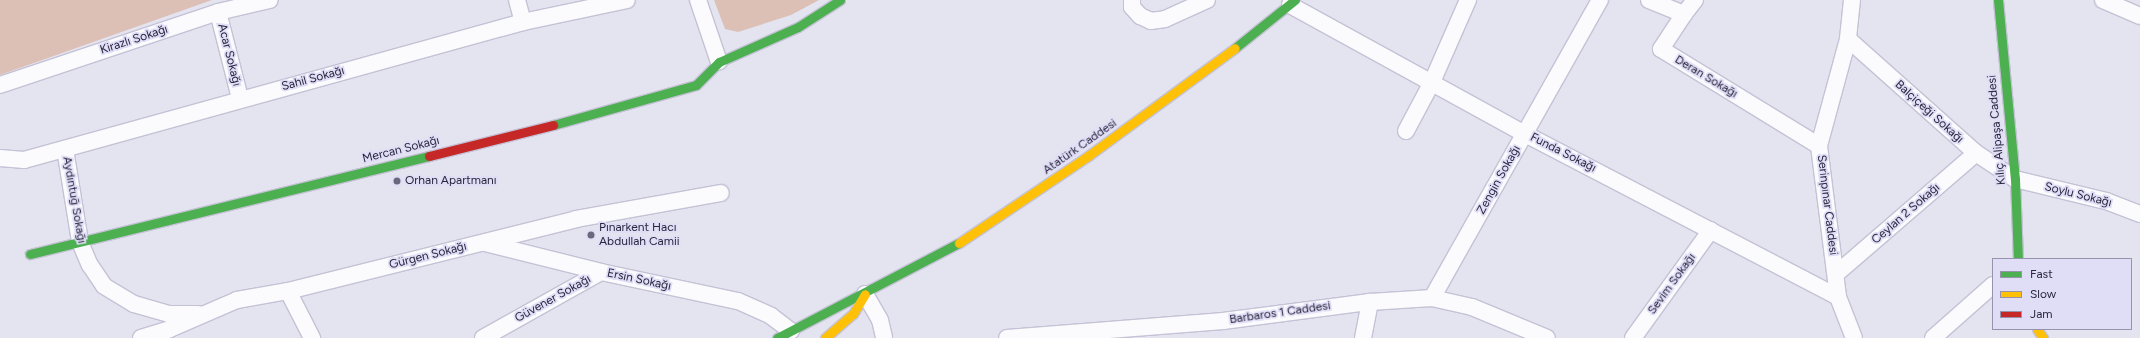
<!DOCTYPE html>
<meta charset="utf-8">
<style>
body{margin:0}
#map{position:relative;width:2140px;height:338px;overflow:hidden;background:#e4e3f0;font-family:Figtree,sans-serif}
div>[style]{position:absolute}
.green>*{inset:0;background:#dcc0b6}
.roads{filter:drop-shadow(1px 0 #c4c2d5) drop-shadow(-1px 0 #c4c2d5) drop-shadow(0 1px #c4c2d5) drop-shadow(0 -1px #c4c2d5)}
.street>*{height:16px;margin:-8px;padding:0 8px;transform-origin:8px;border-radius:8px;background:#fbfbfd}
.fast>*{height:9px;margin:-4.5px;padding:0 4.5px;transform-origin:4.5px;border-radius:4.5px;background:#4caf50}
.slow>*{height:9px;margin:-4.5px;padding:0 4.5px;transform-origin:4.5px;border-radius:4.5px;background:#ffc107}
.jam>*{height:9px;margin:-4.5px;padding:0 4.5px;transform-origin:4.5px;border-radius:4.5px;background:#c62828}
.dots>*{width:11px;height:11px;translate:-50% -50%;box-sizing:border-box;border:2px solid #e0ddf6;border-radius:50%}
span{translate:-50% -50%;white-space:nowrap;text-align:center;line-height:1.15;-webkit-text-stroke:3.5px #e0ddf6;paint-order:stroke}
.street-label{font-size:12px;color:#29253d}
.poi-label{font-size:12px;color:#29253d}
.left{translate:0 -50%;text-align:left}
.legend{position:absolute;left:1992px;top:258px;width:140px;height:72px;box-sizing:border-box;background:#e0ddf6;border:1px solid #9793ac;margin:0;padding:5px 7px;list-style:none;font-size:12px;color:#29253d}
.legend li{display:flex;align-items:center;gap:8px;height:20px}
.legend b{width:20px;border:1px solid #9793ac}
</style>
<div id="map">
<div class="green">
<div style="clip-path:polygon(0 0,212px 0,0 75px)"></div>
<div style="clip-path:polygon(714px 0,819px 0,791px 15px,738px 32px,725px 29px)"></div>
</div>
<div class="roads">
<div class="street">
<div style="left:517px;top:0;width:23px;rotate:75deg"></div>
<div style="left:698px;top:0;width:65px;rotate:71.3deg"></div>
<div style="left:1132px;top:0;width:7px;rotate:90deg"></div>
<div style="left:1132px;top:7px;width:12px;rotate:48deg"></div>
<div style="left:1140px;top:16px;width:12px;rotate:24deg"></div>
<div style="left:1151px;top:21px;width:14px;rotate:-8deg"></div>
<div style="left:1165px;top:19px;width:46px;rotate:-24.3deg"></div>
<div style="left:1292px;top:0;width:5px;rotate:112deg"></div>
<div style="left:1290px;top:5px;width:268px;rotate:28.8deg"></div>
<div style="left:1525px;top:134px;width:353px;rotate:27.5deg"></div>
<div style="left:1649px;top:0;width:38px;rotate:22deg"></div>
<div style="left:1684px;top:14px;width:42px;rotate:123.3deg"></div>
<div style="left:1661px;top:49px;width:185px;rotate:31.5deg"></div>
<div style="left:1852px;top:0;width:39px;rotate:96deg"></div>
<div style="left:1848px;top:39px;width:111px;rotate:105.2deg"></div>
<div style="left:1819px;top:146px;width:152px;rotate:82.8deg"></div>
<div style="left:1838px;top:297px;width:44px;rotate:68.7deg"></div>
<div style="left:2103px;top:0;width:40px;rotate:23.4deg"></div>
<div style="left:218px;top:12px;width:89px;rotate:75.7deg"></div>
<div style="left:1684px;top:14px;width:18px;rotate:-52deg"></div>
<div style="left:1848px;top:39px;width:171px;rotate:41.7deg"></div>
<div style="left:1976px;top:153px;width:47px;rotate:33.7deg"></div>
<div style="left:2015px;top:179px;width:94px;rotate:13.6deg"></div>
<div style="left:2106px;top:201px;width:36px;rotate:21deg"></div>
<div style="left:0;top:85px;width:230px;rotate:-18.5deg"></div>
<div style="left:218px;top:12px;width:53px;rotate:-13deg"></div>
<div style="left:1406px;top:131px;width:55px;rotate:-62deg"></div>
<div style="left:1432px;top:82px;width:90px;rotate:-66.3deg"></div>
<div style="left:65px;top:149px;width:94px;rotate:80.8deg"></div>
<div style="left:80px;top:242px;width:25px;rotate:67deg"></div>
<div style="left:90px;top:265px;width:25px;rotate:56deg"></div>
<div style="left:104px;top:286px;width:35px;rotate:31deg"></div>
<div style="left:134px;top:304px;width:36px;rotate:16deg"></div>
<div style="left:169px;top:314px;width:29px"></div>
<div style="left:0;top:158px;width:24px;rotate:5deg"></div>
<div style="left:24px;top:160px;width:518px;rotate:-15.46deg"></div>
<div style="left:523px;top:22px;width:106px;rotate:-11.9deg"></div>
<div style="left:485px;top:243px;width:120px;rotate:14deg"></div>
<div style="left:601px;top:272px;width:140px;rotate:12deg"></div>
<div style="left:738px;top:301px;width:36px;rotate:24deg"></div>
<div style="left:771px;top:316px;width:25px;rotate:37deg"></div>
<div style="left:1836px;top:274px;width:185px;rotate:-40.8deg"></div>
<div style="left:288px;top:291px;width:53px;rotate:62.9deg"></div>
<div style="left:865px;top:294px;width:30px;rotate:60deg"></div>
<div style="left:880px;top:320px;width:18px;rotate:77deg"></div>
<div style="left:1432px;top:298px;width:342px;rotate:-60.6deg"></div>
<div style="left:141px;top:338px;width:30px;rotate:-17deg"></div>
<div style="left:170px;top:329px;width:73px;rotate:-23.4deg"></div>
<div style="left:237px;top:300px;width:52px;rotate:-10deg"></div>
<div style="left:288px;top:291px;width:297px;rotate:-14deg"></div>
<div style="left:576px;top:219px;width:147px;rotate:-10.2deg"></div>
<div style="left:483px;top:338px;width:135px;rotate:-29.2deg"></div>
<div style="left:1007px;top:338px;width:217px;rotate:-4.5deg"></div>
<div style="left:1223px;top:321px;width:148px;rotate:-7.4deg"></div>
<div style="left:1370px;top:302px;width:62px;rotate:-3.7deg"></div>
<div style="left:1432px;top:298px;width:41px;rotate:12.7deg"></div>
<div style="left:1472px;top:307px;width:81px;rotate:22.5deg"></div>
<div style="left:1363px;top:338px;width:37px;rotate:-79deg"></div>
<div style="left:1633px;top:338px;width:133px;rotate:-54.2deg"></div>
<div style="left:1933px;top:338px;width:80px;rotate:-41.5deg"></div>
</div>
<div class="fast">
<div style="left:1998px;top:0;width:180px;rotate:84.6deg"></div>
<div style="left:2015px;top:179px;width:80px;rotate:87.9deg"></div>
<div style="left:1235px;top:48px;width:77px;rotate:-38.7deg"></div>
<div style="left:553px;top:125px;width:148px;rotate:-15.6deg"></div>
<div style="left:696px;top:85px;width:33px;rotate:-45deg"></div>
<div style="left:719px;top:62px;width:86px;rotate:-23.9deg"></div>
<div style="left:798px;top:27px;width:50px;rotate:-32.7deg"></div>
<div style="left:30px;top:254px;width:411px;rotate:-13.8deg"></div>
<div style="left:777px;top:338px;width:205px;rotate:-27.6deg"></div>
</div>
<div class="slow">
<div style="left:959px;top:243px;width:156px;rotate:-34deg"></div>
<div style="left:1088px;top:156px;width:182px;rotate:-36.3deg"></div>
<div style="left:2037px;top:329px;width:11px;rotate:56deg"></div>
<div style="left:825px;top:338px;width:37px;rotate:-41deg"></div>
<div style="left:853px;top:314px;width:23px;rotate:-59deg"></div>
</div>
<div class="jam">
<div style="left:429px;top:156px;width:128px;rotate:-14deg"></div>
</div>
</div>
<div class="dots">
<div style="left:397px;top:181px;background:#6a687c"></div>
<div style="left:591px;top:235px;background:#6a687c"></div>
</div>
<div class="street-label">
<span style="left:134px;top:40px;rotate:-18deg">Kirazlı Sokağı</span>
<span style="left:229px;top:55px;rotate:76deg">Acar Sokağı</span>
<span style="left:1706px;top:77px;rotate:31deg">Deran Sokağı</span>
<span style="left:313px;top:79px;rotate:-15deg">Sahil Sokağı</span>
<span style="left:1929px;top:112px;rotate:42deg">Balçiçeği Sokağı</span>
<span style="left:1997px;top:130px;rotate:-95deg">Kılıç Alipaşa Caddesi</span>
<span style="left:1080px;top:147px;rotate:-35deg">Atatürk Caddesi</span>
<span style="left:401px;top:150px;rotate:-14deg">Mercan Sokağı</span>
<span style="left:1563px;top:153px;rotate:27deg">Funda Sokağı</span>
<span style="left:1499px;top:180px;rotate:-61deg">Zengin Sokağı</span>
<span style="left:2078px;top:195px;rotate:14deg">Soylu Sokağı</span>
<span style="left:74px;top:200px;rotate:80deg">Aydıntuğ Sokağı</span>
<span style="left:1827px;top:205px;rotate:83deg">Serinpınar Caddesi</span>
<span style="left:1906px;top:214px;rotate:-41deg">Ceylan 2 Sokağı</span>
<span style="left:428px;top:256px;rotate:-14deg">Gürgen Sokağı</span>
<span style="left:639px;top:280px;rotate:12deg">Ersin Sokağı</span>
<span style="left:1672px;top:284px;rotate:-54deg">Sevim Sokağı</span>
<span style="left:553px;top:299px;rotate:-29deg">Güvener Sokağı</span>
<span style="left:1280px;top:313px;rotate:-8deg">Barbaros 1 Caddesi</span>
</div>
<div class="poi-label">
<span class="left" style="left:405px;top:181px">Orhan Apartmanı</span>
<span class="left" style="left:599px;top:235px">Pınarkent Hacı<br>Abdullah Camii</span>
</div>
<ul class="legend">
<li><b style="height:5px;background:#4caf50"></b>Fast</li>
<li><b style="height:5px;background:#ffc107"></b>Slow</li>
<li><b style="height:5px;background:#c62828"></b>Jam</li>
</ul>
</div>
